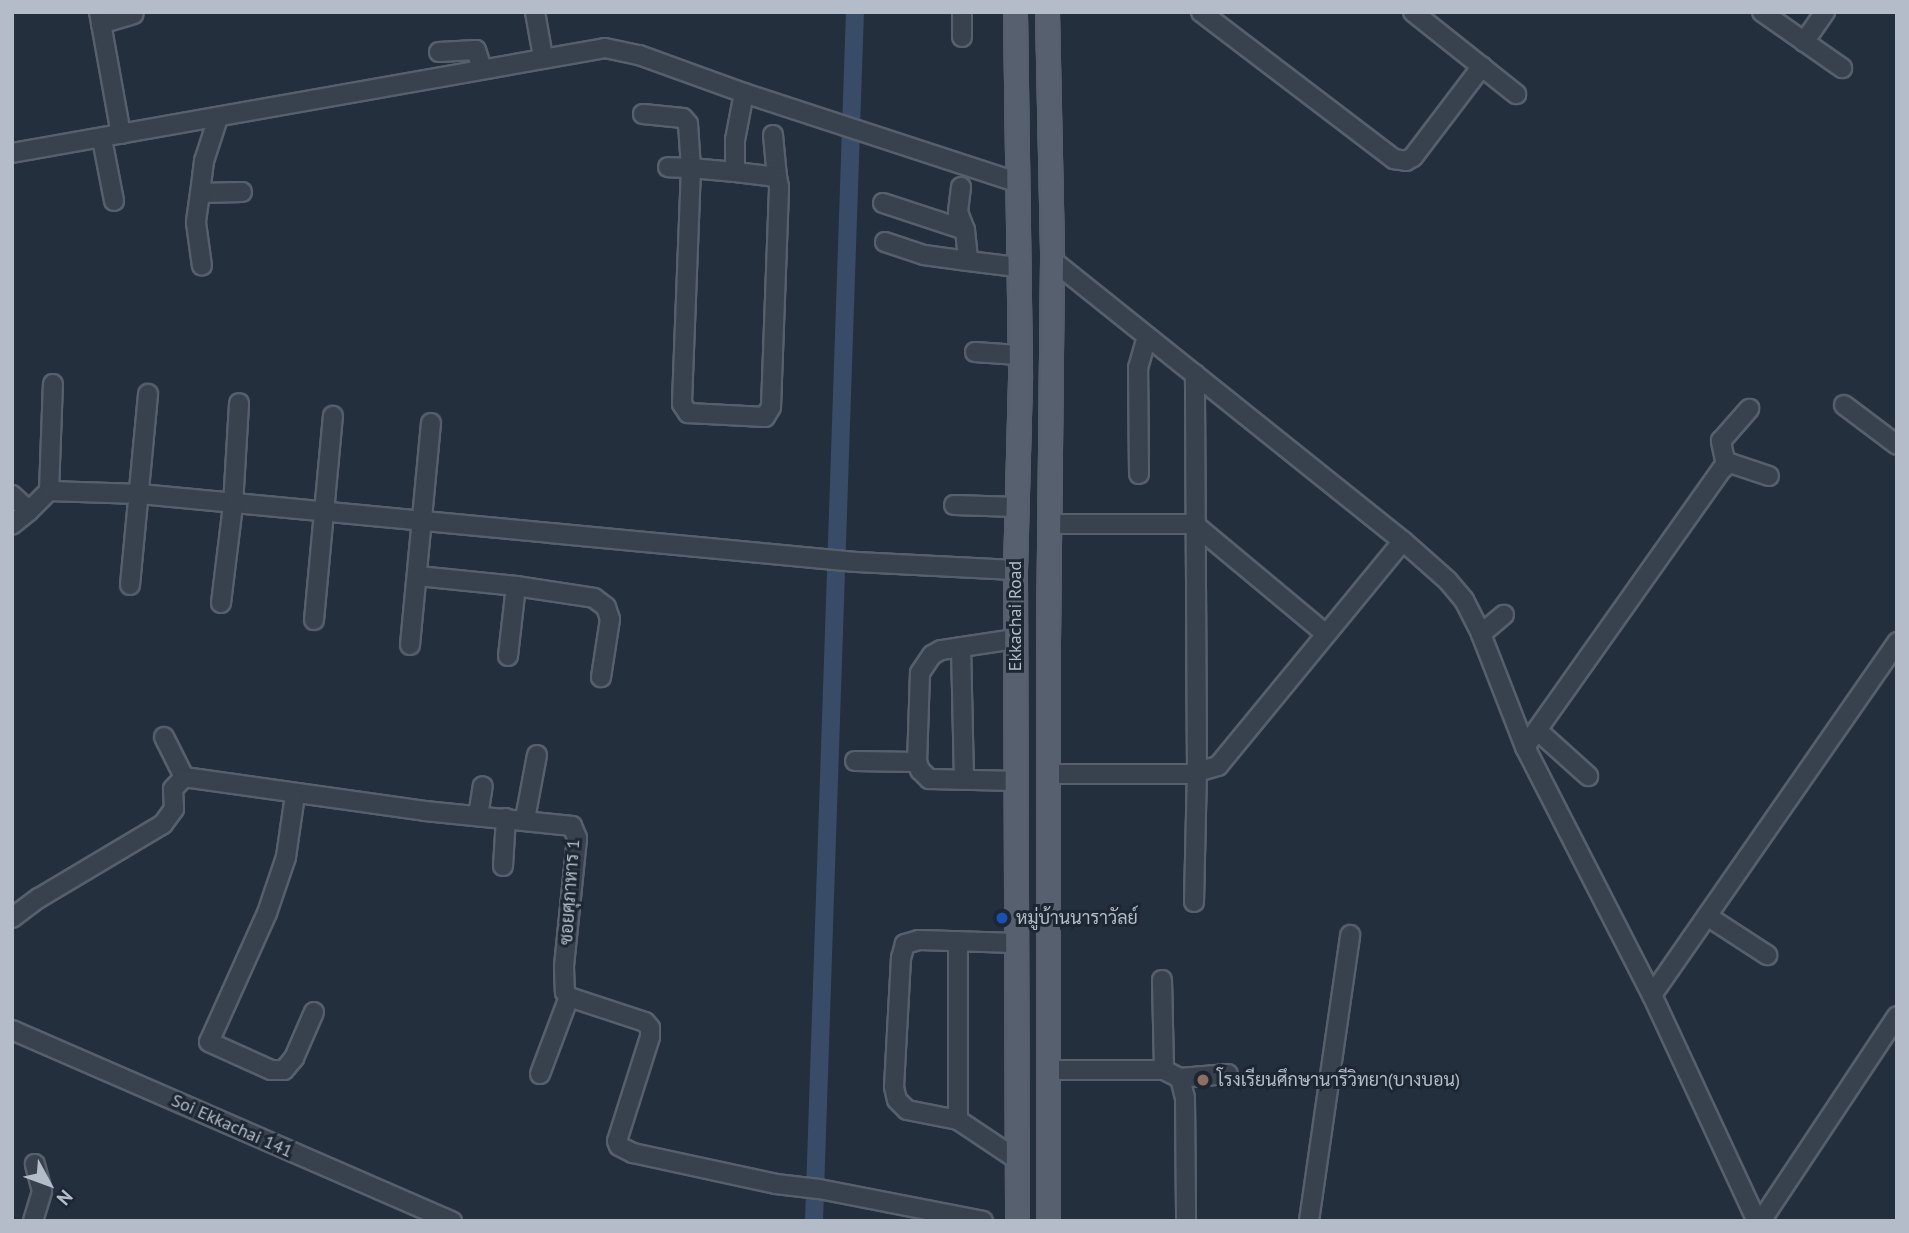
<!DOCTYPE html>
<meta charset="utf-8">
<style>
body{margin:0}
#map{position:relative;width:1909px;height:1233px;overflow:hidden;background:#242f3e;font-family:"PT Sans",Sarabun,sans-serif}
div>[style]{position:absolute}
.canal>*{height:18px;margin:-9px;padding:0 9px;transform-origin:9px;border-radius:9px;background:#394c67}
.roads{filter:drop-shadow(2px 0 #565f6c) drop-shadow(-2px 0 #565f6c) drop-shadow(0 2px #565f6c) drop-shadow(0 -2px #565f6c)}
.minor>*{height:18px;margin:-9px;padding:0 9px;transform-origin:9px;border-radius:9px;background:#38414e}
.major>*{height:21px;margin:-10.5px;padding:0 10.5px;transform-origin:10.5px;border-radius:10.5px;background:#56606e}
.dots>*{width:19px;height:19px;translate:-50% -50%;box-sizing:border-box;border:4px solid #1d2633;border-radius:50%}
span{translate:-50% -50%;white-space:nowrap;text-align:center;line-height:1.15;-webkit-text-stroke:6px #1d2633;paint-order:stroke}
.street-label{font-size:18px;color:#b4bcc9}
.poi-label{font-size:18px;color:#b4bcc9}
.left{translate:0 -50%;text-align:left}
.frame{position:absolute;inset:0;border:14px solid #b4bcc9;pointer-events:none}
.north{position:absolute;left:14px;top:1149px;width:70px;height:70px;-webkit-text-stroke:5px #1d2633;paint-order:stroke;rotate:131deg;font-size:19px;font-weight:700;line-height:28px;text-align:center;color:#b4bcc9}
.north::after{content:'';display:block;margin:auto;width:24px;height:32px;background:#b4bcc9;clip-path:polygon(50% 0,100% 100%,50% 72%,0 100%)}
</style>
<div id="map">
<div class="canal">
<div style="left:814px;top:1221px;width:1210px;rotate:-88.06deg"></div>
</div>
<div class="roads">
<div class="minor">
<div style="left:99px;top:12px;width:124px;rotate:79.8deg"></div>
<div style="left:535px;top:12px;width:46px;rotate:79.9deg"></div>
<div style="left:962px;top:12px;width:25px;rotate:90deg"></div>
<div style="left:1201px;top:12px;width:243px;rotate:37.3deg"></div>
<div style="left:1394px;top:159px;width:12px;rotate:9deg"></div>
<div style="left:1406px;top:161px;width:8px;rotate:-30deg"></div>
<div style="left:1413px;top:157px;width:114px;rotate:-52.8deg"></div>
<div style="left:1413px;top:12px;width:132px;rotate:38.5deg"></div>
<div style="left:1762px;top:12px;width:98px;rotate:35deg"></div>
<div style="left:101px;top:24px;width:34px;rotate:-17deg"></div>
<div style="left:1804px;top:42px;width:37px;rotate:-55deg"></div>
<div style="left:439px;top:52px;width:37px;rotate:-3deg"></div>
<div style="left:476px;top:50px;width:20px;rotate:72deg"></div>
<div style="left:643px;top:114px;width:40px;rotate:5.7deg"></div>
<div style="left:683px;top:118px;width:8px;rotate:50deg"></div>
<div style="left:688px;top:124px;width:44px;rotate:86.1deg"></div>
<div style="left:691px;top:168px;width:23px;rotate:-178deg"></div>
<div style="left:218px;top:118px;width:45px;rotate:108deg"></div>
<div style="left:204px;top:161px;width:32px;rotate:97deg"></div>
<div style="left:200px;top:193px;width:42px;rotate:-1.4deg"></div>
<div style="left:773px;top:135px;width:42px;rotate:84.6deg"></div>
<div style="left:102px;top:139px;width:63px;rotate:79deg"></div>
<div style="left:12px;top:153px;width:602px;rotate:-10.04deg"></div>
<div style="left:605px;top:48px;width:35px;rotate:12deg"></div>
<div style="left:639px;top:55px;width:112px;rotate:19.9deg"></div>
<div style="left:744px;top:93px;width:286px;rotate:18.1deg"></div>
<div style="left:735px;top:172px;width:44px;rotate:-174.8deg"></div>
<div style="left:691px;top:168px;width:236px;rotate:92.2deg"></div>
<div style="left:682px;top:404px;width:11px;rotate:56deg"></div>
<div style="left:688px;top:413px;width:77px;rotate:3deg"></div>
<div style="left:765px;top:417px;width:12px;rotate:-59deg"></div>
<div style="left:771px;top:407px;width:220px;rotate:-87.9deg"></div>
<div style="left:779px;top:187px;width:10px;rotate:-101deg"></div>
<div style="left:777px;top:177px;width:42px;rotate:-173.2deg"></div>
<div style="left:735px;top:172px;width:32px;rotate:-90deg"></div>
<div style="left:735px;top:140px;width:48px;rotate:-79.2deg"></div>
<div style="left:961px;top:187px;width:25px;rotate:97deg"></div>
<div style="left:958px;top:212px;width:19px;rotate:69deg"></div>
<div style="left:200px;top:193px;width:30px;rotate:98deg"></div>
<div style="left:196px;top:223px;width:43px;rotate:82.1deg"></div>
<div style="left:883px;top:203px;width:86px;rotate:18.2deg"></div>
<div style="left:965px;top:230px;width:31px;rotate:84deg"></div>
<div style="left:968px;top:261px;width:49px;rotate:7deg"></div>
<div style="left:885px;top:242px;width:41px;rotate:18.4deg"></div>
<div style="left:924px;top:255px;width:44px;rotate:7.8deg"></div>
<div style="left:1052px;top:260px;width:450px;rotate:38.7deg"></div>
<div style="left:1403px;top:541px;width:60px;rotate:41.6deg"></div>
<div style="left:1448px;top:581px;width:25px;rotate:50deg"></div>
<div style="left:1464px;top:600px;width:38px;rotate:63deg"></div>
<div style="left:1481px;top:634px;width:121px;rotate:68.7deg"></div>
<div style="left:1525px;top:747px;width:279px;rotate:62.9deg"></div>
<div style="left:1652px;top:995px;width:249px;rotate:65.1deg"></div>
<div style="left:975px;top:352px;width:43px;rotate:4deg"></div>
<div style="left:1844px;top:405px;width:66px;rotate:37deg"></div>
<div style="left:1726px;top:465px;width:25px;rotate:-102deg"></div>
<div style="left:1721px;top:441px;width:43px;rotate:-48.8deg"></div>
<div style="left:1139px;top:474px;width:106px;rotate:-90.5deg"></div>
<div style="left:1138px;top:368px;width:33px;rotate:-74deg"></div>
<div style="left:49px;top:491px;width:107px;rotate:-87.9deg"></div>
<div style="left:12px;top:495px;width:23px;rotate:43deg"></div>
<div style="left:29px;top:511px;width:22px;rotate:141deg"></div>
<div style="left:954px;top:505px;width:63px;rotate:1.8deg"></div>
<div style="left:29px;top:511px;width:28px;rotate:-45deg"></div>
<div style="left:49px;top:491px;width:91px;rotate:1.9deg"></div>
<div style="left:140px;top:494px;width:719px;rotate:5.43deg"></div>
<div style="left:856px;top:562px;width:159px;rotate:2.9deg"></div>
<div style="left:1050px;top:524px;width:144px"></div>
<div style="left:1194px;top:524px;width:170px;rotate:39.8deg"></div>
<div style="left:418px;top:576px;width:99px;rotate:5.8deg"></div>
<div style="left:516px;top:586px;width:79px;rotate:8.7deg"></div>
<div style="left:594px;top:598px;width:15px;rotate:37deg"></div>
<div style="left:606px;top:607px;width:13px;rotate:72deg"></div>
<div style="left:610px;top:619px;width:59px;rotate:98.8deg"></div>
<div style="left:130px;top:585px;width:192px;rotate:-84.6deg"></div>
<div style="left:221px;top:603px;width:99px;rotate:-83deg"></div>
<div style="left:233px;top:505px;width:102px;rotate:-86.6deg"></div>
<div style="left:314px;top:620px;width:205px;rotate:-84.7deg"></div>
<div style="left:1481px;top:634px;width:30px;rotate:-40deg"></div>
<div style="left:1015px;top:639px;width:75px;rotate:171.5deg"></div>
<div style="left:941px;top:650px;width:10px;rotate:151deg"></div>
<div style="left:932px;top:655px;width:22px;rotate:124deg"></div>
<div style="left:920px;top:673px;width:89px;rotate:91.9deg"></div>
<div style="left:917px;top:762px;width:9px;rotate:69deg"></div>
<div style="left:920px;top:770px;width:13px;rotate:45deg"></div>
<div style="left:929px;top:779px;width:88px;rotate:1.3deg"></div>
<div style="left:410px;top:645px;width:223px;rotate:-84.6deg"></div>
<div style="left:961px;top:647px;width:133px;rotate:88.7deg"></div>
<div style="left:508px;top:656px;width:70px;rotate:-83.5deg"></div>
<div style="left:1537px;top:730px;width:69px;rotate:42deg"></div>
<div style="left:164px;top:737px;width:45px;rotate:63.4deg"></div>
<div style="left:1525px;top:747px;width:341px;rotate:-54.7deg"></div>
<div style="left:1722px;top:469px;width:10px;rotate:-37deg"></div>
<div style="left:1730px;top:463px;width:41px;rotate:18.4deg"></div>
<div style="left:855px;top:761px;width:62px;rotate:0.9deg"></div>
<div style="left:1197px;top:772px;width:22px;rotate:-16deg"></div>
<div style="left:1218px;top:766px;width:291px;rotate:-50.6deg"></div>
<div style="left:1048px;top:774px;width:149px"></div>
<div style="left:184px;top:777px;width:243px;rotate:8deg"></div>
<div style="left:425px;top:811px;width:148px;rotate:5.8deg"></div>
<div style="left:572px;top:826px;width:13px;rotate:67deg"></div>
<div style="left:577px;top:838px;width:130px;rotate:95.8deg"></div>
<div style="left:564px;top:967px;width:25px;rotate:88deg"></div>
<div style="left:565px;top:992px;width:6px;rotate:51deg"></div>
<div style="left:569px;top:997px;width:80px;rotate:18.2deg"></div>
<div style="left:645px;top:1022px;width:8px;rotate:50deg"></div>
<div style="left:650px;top:1028px;width:9px;rotate:90deg"></div>
<div style="left:650px;top:1037px;width:109px;rotate:107.6deg"></div>
<div style="left:617px;top:1141px;width:5px;rotate:68deg"></div>
<div style="left:619px;top:1146px;width:16px;rotate:27deg"></div>
<div style="left:633px;top:1153px;width:146px;rotate:12.2deg"></div>
<div style="left:776px;top:1184px;width:43px;rotate:6.6deg"></div>
<div style="left:819px;top:1189px;width:167px;rotate:11deg"></div>
<div style="left:295px;top:795px;width:63px;rotate:98.3deg"></div>
<div style="left:286px;top:857px;width:59px;rotate:108.7deg"></div>
<div style="left:267px;top:913px;width:141px;rotate:114.2deg"></div>
<div style="left:209px;top:1042px;width:68px;rotate:24.3deg"></div>
<div style="left:271px;top:1070px;width:13px"></div>
<div style="left:284px;top:1070px;width:16px;rotate:-50deg"></div>
<div style="left:294px;top:1058px;width:50px;rotate:-66.5deg"></div>
<div style="left:478px;top:816px;width:30px;rotate:-81deg"></div>
<div style="left:525px;top:819px;width:65px;rotate:-79.4deg"></div>
<div style="left:503px;top:866px;width:48px;rotate:-86.4deg"></div>
<div style="left:1194px;top:902px;width:128px;rotate:-88.7deg"></div>
<div style="left:1197px;top:774px;width:400px;rotate:-90.3deg"></div>
<div style="left:1707px;top:916px;width:72px;rotate:33deg"></div>
<div style="left:12px;top:918px;width:34px;rotate:-37deg"></div>
<div style="left:39px;top:898px;width:144px;rotate:-30.8deg"></div>
<div style="left:163px;top:824px;width:19px;rotate:-54deg"></div>
<div style="left:174px;top:809px;width:20px;rotate:-93deg"></div>
<div style="left:173px;top:789px;width:16px;rotate:-47deg"></div>
<div style="left:958px;top:941px;width:179px;rotate:90deg"></div>
<div style="left:1016px;top:943px;width:97px;rotate:-178.2deg"></div>
<div style="left:919px;top:940px;width:15px;rotate:164deg"></div>
<div style="left:905px;top:944px;width:15px;rotate:106deg"></div>
<div style="left:901px;top:958px;width:129px;rotate:93.1deg"></div>
<div style="left:894px;top:1087px;width:13px;rotate:77deg"></div>
<div style="left:897px;top:1100px;width:14px;rotate:45deg"></div>
<div style="left:907px;top:1110px;width:52px;rotate:11.1deg"></div>
<div style="left:958px;top:1120px;width:72px;rotate:33.7deg"></div>
<div style="left:1162px;top:980px;width:90px;rotate:88.7deg"></div>
<div style="left:1652px;top:995px;width:430px;rotate:-55.2deg"></div>
<div style="left:12px;top:1030px;width:480px;rotate:23.5deg"></div>
<div style="left:1048px;top:1070px;width:116px"></div>
<div style="left:1164px;top:1070px;width:18px;rotate:27deg"></div>
<div style="left:1180px;top:1078px;width:21px;rotate:76deg"></div>
<div style="left:1185px;top:1098px;width:123px;rotate:89.5deg"></div>
<div style="left:540px;top:1074px;width:82px;rotate:-69.4deg"></div>
<div style="left:1180px;top:1078px;width:48px;rotate:-4.8deg"></div>
<div style="left:33px;top:1221px;width:31px;rotate:-73deg"></div>
<div style="left:42px;top:1191px;width:28px;rotate:-105deg"></div>
<div style="left:1309px;top:1221px;width:289px;rotate:-81.8deg"></div>
<div style="left:1761px;top:1221px;width:246px;rotate:-56.4deg"></div>
</div>
<div class="major">
<div style="left:1015px;top:12px;width:367px;rotate:89.2deg"></div>
<div style="left:1020px;top:379px;width:191px;rotate:91.5deg"></div>
<div style="left:1015px;top:570px;width:651px;rotate:89.82deg"></div>
<div style="left:1047px;top:12px;width:248px;rotate:88.8deg"></div>
<div style="left:1052px;top:260px;width:386px;rotate:90.6deg"></div>
<div style="left:1048px;top:646px;width:575px;rotate:90deg"></div>
</div>
</div>
<div class="dots">
<div style="left:1002px;top:918px;background:#1a4fb4"></div>
<div style="left:1203px;top:1080px;background:#8d6e63"></div>
</div>
<div class="street-label">
<span style="left:1015px;top:616px;rotate:-90deg">Ekkachai Road</span>
<span style="left:570px;top:892px;rotate:-86deg">ซอยศุภาหาร 1</span>
<span style="left:232px;top:1126px;rotate:24deg">Soi Ekkachai 141</span>
</div>
<div class="poi-label">
<span class="left" style="left:1016px;top:918px">หมู่บ้านนาราวัลย์</span>
<span class="left" style="left:1217px;top:1080px">โรงเรียนศึกษานารีวิทยา(บางบอน)</span>
</div>
<div class="frame"></div>
<div class="north">N</div>
</div>
